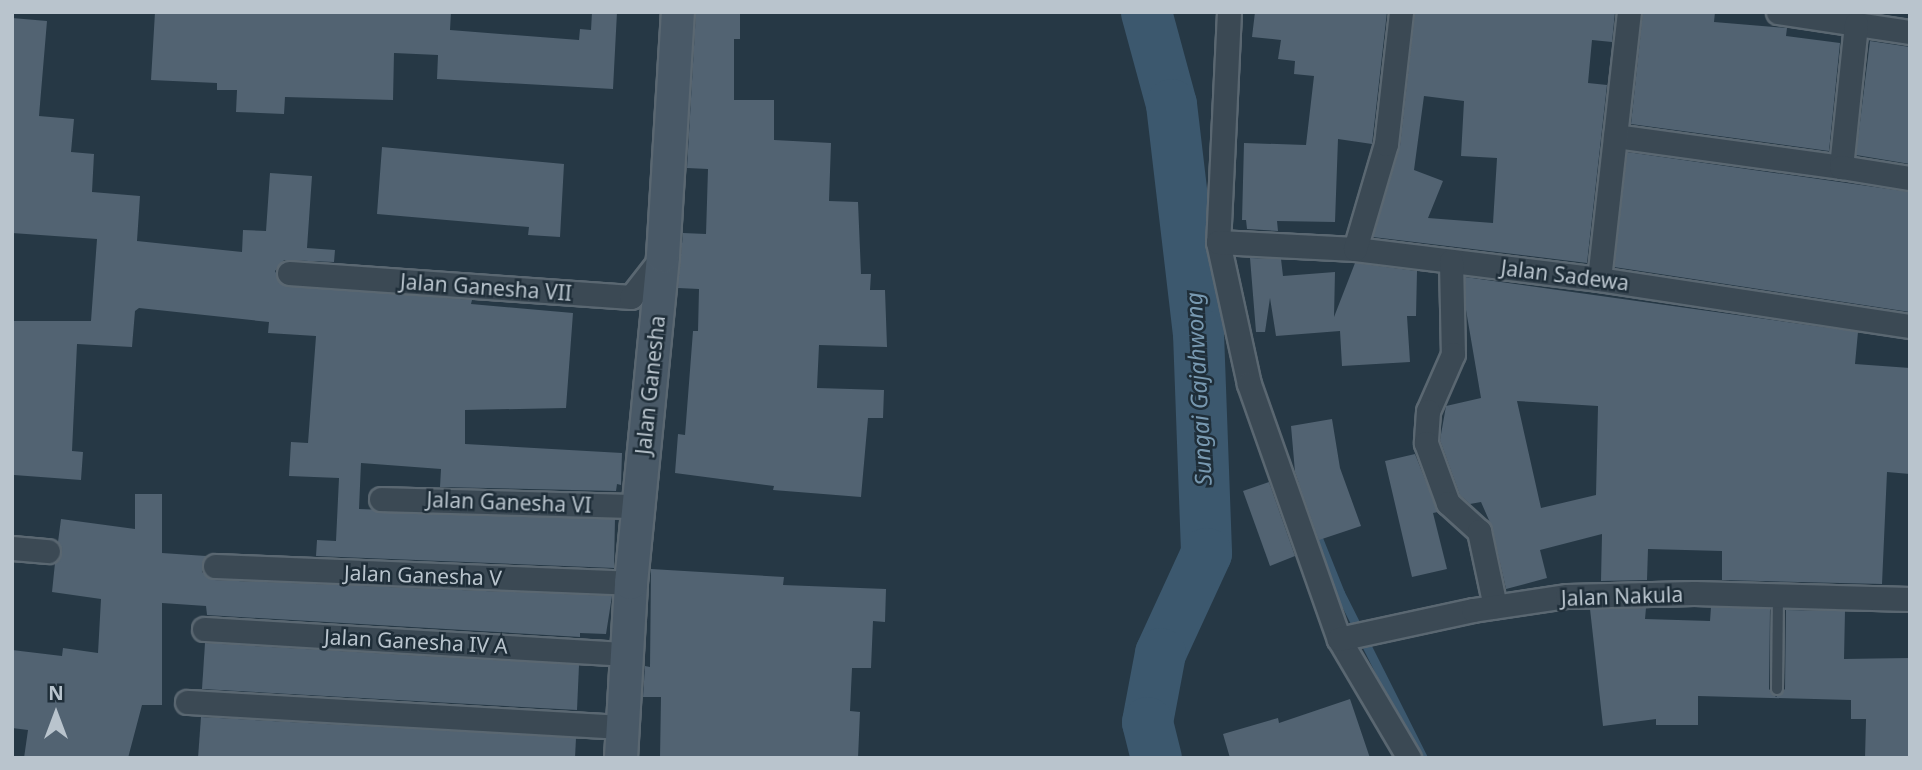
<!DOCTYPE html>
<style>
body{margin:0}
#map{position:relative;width:1922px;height:770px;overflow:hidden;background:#263845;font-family:"Noto Sans",sans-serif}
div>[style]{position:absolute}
.stream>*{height:9px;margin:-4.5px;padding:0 4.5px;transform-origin:4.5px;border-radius:4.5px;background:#3c586e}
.river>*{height:51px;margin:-25.5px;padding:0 25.5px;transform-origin:25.5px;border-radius:25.5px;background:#3c586e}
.building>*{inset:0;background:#526372}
.roads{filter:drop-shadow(2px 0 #5a6771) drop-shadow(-2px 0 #5a6771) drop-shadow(0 2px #5a6771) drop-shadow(0 -2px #5a6771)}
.lane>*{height:10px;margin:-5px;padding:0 5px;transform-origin:5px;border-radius:5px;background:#3b4954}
.street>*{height:23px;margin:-11.5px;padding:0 11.5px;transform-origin:11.5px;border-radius:11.5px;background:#3b4954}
.secondary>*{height:32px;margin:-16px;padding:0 16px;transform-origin:16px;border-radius:16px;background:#495967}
span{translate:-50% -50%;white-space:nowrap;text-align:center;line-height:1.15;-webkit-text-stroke:5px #1f2e39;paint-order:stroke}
.street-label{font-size:21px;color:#b9c4cd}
.water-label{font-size:23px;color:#7899b1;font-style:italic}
.frame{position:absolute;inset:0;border:14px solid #b9c4cd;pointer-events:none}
.north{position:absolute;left:21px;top:679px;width:70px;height:70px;-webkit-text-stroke:5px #1f2e39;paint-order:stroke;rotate:0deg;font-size:19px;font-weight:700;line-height:28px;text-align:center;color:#b9c4cd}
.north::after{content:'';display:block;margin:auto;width:24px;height:32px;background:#b9c4cd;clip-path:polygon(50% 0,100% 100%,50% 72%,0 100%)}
</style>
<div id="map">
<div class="stream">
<div style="left:1297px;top:486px;width:115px;rotate:68.1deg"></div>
<div style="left:1340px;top:593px;width:185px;rotate:63.3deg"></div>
</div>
<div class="river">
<div style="left:1146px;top:12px;width:95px;rotate:74.8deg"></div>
<div style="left:1171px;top:104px;width:231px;rotate:83.3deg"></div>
<div style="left:1198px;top:333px;width:220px;rotate:87.9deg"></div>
<div style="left:1206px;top:553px;width:110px;rotate:114.7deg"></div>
<div style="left:1160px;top:653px;width:70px;rotate:100.7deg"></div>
<div style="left:1147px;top:722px;width:37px;rotate:76deg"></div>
</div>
<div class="building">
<div style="clip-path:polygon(155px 12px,451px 12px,450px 30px,579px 40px,580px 29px,591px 30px,592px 12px,617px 12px,613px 89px,437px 79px,438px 55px,394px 53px,393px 100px,285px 97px,284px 114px,236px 112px,237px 90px,217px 90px,217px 83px,151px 80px)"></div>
<div style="clip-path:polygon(696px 12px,740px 12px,740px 39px,734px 39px,734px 100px,774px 100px,774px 140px,831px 143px,829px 201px,858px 202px,861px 274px,871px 274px,870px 290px,885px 290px,887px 347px,819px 345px,817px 388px,884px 390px,883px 418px,868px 418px,861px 497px,773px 490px,774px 486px,675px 473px,678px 434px,685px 435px,693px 331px,698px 331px,699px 289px,678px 288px,683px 233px,706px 234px,708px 169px,687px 168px)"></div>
<div style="clip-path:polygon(1255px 12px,1387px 12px,1372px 144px,1338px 139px,1335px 222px,1277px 221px,1278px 231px,1247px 229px,1246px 220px,1242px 220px,1244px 143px,1306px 145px,1314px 76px,1294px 74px,1295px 61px,1278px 59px,1281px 40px,1252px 37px)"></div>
<div style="clip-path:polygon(evenodd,1415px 12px,1615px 12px,1612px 42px,1592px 40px,1588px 83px,1607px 85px,1587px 263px,1373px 237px,1400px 146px,1415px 12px,1424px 96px,1464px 101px,1461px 156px,1497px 158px,1493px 223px,1428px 218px,1443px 181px,1414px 170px,1424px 96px)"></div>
<div style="clip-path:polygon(1643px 12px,1715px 12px,1714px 22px,1787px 28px,1786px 36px,1840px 43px,1829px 151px,1631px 124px)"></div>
<div style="clip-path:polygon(12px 18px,47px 21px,39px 116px,74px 119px,71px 152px,94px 154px,92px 192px,140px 196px,137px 241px,242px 252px,243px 230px,266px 231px,270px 173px,312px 176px,307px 248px,335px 250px,334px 262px,284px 260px,275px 271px,282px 285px,472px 300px,471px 304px,573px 313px,566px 408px,465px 410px,465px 444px,622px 453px,621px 485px,617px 484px,616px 491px,440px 487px,441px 469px,361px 463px,359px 509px,615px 519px,614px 568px,316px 556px,317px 540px,336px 541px,339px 478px,289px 476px,291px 442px,308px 443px,316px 336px,268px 333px,269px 322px,139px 308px,135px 311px,132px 347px,77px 344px,72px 451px,83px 452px,81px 480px,14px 475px,12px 321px,91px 321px,97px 239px,12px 233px)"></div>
<div style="clip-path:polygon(1870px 41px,1910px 47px,1910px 164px,1856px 155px)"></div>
<div style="clip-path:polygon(382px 147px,564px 164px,560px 237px,528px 235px,529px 227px,377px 214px)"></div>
<div style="clip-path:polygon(1627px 152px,1910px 192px,1910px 312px,1614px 267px)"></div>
<div style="clip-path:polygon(1250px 258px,1281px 259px,1283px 276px,1335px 272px,1334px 317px,1355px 263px,1417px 271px,1416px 316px,1407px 316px,1410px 362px,1342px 366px,1340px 331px,1276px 336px,1270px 298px,1265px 332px,1256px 332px)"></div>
<div style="clip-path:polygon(evenodd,1465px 277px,1858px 332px,1855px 364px,1910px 368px,1910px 474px,1887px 472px,1882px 584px,1722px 580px,1722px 551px,1648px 549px,1647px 580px,1601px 581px,1602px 534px,1540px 550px,1547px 578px,1506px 589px,1492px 527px,1481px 502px,1470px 504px,1460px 495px,1440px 440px,1446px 406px,1481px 398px,1466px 310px,1465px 277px,1517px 401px,1598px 406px,1596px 495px,1541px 508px,1517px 401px)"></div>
<div style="clip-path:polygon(1332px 419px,1340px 468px,1361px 526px,1319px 540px,1295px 472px,1291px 426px)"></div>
<div style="clip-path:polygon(1415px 454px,1438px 512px,1433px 513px,1447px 569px,1412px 577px,1385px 461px)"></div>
<div style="clip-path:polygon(1269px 482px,1295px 556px,1270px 566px,1243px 491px)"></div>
<div style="clip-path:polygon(135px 494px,162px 494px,162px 553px,206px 556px,202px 572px,214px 580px,612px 596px,606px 634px,580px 633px,580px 637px,207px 615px,206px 606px,162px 603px,162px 705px,142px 705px,128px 758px,24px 758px,28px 730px,12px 728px,12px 650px,62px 656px,63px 648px,98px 653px,101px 599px,52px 592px,55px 563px,62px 553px,58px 542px,61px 519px,135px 529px)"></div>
<div style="clip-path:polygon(651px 569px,784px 577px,783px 585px,886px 589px,885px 622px,873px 621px,871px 668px,852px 668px,850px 711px,860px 712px,858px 758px,660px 758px,661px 697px,643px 697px,645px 666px,650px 667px)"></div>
<div style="clip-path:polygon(1711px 607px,1770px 609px,1769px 689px,1776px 697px,1785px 689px,1786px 610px,1845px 611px,1844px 659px,1910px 658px,1910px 758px,1865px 758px,1866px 719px,1851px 719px,1851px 700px,1698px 696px,1698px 725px,1656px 725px,1656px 719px,1603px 726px,1590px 609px,1646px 608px,1645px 619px,1710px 621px)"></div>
<div style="clip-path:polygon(205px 643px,579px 665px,577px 710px,202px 689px)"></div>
<div style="clip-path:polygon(1350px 699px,1370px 758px,1230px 758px,1223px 734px,1278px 718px,1279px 723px)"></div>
<div style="clip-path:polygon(201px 717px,576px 738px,575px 758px,198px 758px)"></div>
</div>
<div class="roads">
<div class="lane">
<div style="left:1777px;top:689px;width:93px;rotate:-89.4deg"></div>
</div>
<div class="street">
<div style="left:1229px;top:12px;width:230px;rotate:92.7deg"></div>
<div style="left:1218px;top:242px;width:145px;rotate:77.7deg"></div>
<div style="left:1249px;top:384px;width:270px;rotate:70.6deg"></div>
<div style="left:1339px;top:639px;width:138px;rotate:59.5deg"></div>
<div style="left:1778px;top:12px;width:134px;rotate:8.6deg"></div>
<div style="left:1615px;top:136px;width:228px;rotate:7.8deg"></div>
<div style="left:1841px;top:167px;width:144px;rotate:-84deg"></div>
<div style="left:1841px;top:167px;width:70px;rotate:9.1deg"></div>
<div style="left:1218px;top:242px;width:137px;rotate:2.9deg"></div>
<div style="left:1355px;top:249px;width:246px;rotate:7deg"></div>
<div style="left:1599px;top:279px;width:315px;rotate:8.6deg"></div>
<div style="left:1355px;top:249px;width:109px;rotate:-73.6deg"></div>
<div style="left:1386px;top:144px;width:133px;rotate:-83.5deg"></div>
<div style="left:1451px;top:261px;width:93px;rotate:88.8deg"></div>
<div style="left:1453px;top:354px;width:62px;rotate:113.7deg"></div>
<div style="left:1428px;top:411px;width:32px;rotate:94deg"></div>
<div style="left:1426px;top:443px;width:64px;rotate:69.9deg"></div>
<div style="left:1448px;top:503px;width:42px;rotate:42.1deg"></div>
<div style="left:1479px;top:531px;width:77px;rotate:78deg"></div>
<div style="left:289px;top:273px;width:343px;rotate:4deg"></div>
<div style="left:631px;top:297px;width:52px;rotate:-52deg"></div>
<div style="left:1599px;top:279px;width:269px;rotate:-83.6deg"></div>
<div style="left:381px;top:499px;width:257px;rotate:1.6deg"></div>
<div style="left:12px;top:548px;width:36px;rotate:5deg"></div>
<div style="left:215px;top:566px;width:416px;rotate:2.3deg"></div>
<div style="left:204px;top:629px;width:425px;rotate:3.4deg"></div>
<div style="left:1339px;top:639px;width:137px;rotate:-12.2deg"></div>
<div style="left:1473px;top:610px;width:95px;rotate:-8.5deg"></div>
<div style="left:1567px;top:596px;width:127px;rotate:-1.4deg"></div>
<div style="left:1694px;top:593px;width:216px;rotate:1.6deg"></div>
<div style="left:187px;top:702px;width:437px;rotate:3.3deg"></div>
</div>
<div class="secondary">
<div style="left:621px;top:758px;width:175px;rotate:-86.7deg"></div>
<div style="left:631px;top:583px;width:329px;rotate:-84.4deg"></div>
<div style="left:663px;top:256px;width:244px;rotate:-86.5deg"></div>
</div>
</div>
<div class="street-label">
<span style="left:1565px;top:275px;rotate:7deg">Jalan Sadewa</span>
<span style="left:486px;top:287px;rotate:4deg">Jalan Ganesha VII</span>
<span style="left:650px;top:385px;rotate:-84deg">Jalan Ganesha</span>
<span style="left:509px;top:502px;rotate:2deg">Jalan Ganesha VI</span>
<span style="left:423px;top:575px;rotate:2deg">Jalan Ganesha V</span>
<span style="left:1622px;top:596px;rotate:-2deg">Jalan Nakula</span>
<span style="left:416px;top:641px;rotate:3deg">Jalan Ganesha IV A</span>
</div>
<div class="water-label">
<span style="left:1198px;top:389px;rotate:-93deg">Sungai Gajahwong</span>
</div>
<div class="frame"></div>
<div class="north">N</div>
</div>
